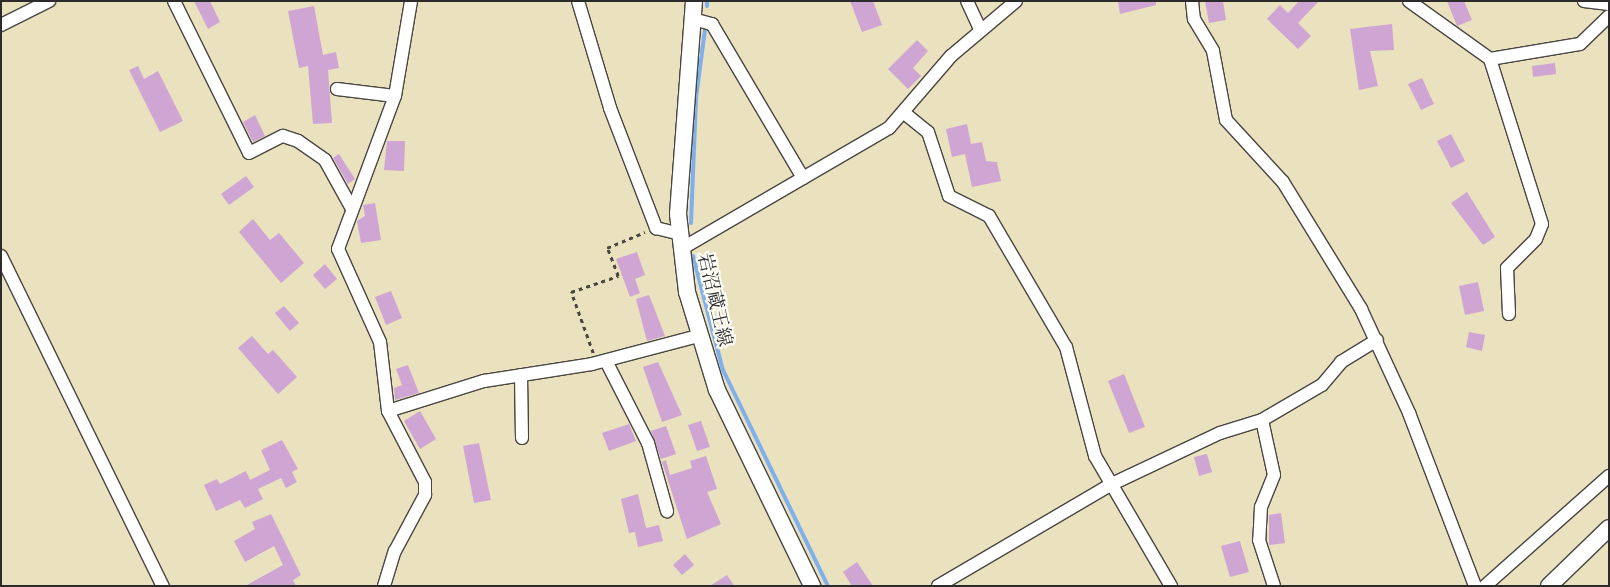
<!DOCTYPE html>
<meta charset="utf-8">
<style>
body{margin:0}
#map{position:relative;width:1610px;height:587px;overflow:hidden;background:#eae1bf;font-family:"Libre Bodoni","Noto Serif JP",serif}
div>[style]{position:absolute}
.stream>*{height:4px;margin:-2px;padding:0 2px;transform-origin:2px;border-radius:2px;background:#7fb0eb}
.building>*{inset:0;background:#cfa5d3}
.path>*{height:2.5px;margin-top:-1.25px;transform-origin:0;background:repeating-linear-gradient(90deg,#484641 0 4px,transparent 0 8px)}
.roads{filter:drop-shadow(1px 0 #484641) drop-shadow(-1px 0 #484641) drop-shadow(0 1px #484641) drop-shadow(0 -1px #484641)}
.minor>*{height:12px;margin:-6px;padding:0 6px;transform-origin:6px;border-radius:6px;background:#fff}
.major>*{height:16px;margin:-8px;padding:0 8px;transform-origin:8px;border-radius:8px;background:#fff}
span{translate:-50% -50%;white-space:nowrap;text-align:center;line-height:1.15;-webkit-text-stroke:4.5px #fdfcf7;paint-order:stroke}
.street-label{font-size:19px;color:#2b2b2b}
.frame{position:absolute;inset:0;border:2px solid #2b2b2b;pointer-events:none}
</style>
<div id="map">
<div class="stream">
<div style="left:707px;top:6px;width:5px;rotate:-90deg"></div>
<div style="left:691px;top:223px;width:125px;rotate:-87.7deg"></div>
<div style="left:696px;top:98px;width:69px;rotate:-82.5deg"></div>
<div style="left:693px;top:256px;width:118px;rotate:75.3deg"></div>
<div style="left:723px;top:370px;width:240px;rotate:64.1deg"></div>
</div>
<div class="building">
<div style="clip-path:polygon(194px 1px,210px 1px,220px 22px,208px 29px)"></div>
<div style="clip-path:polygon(850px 1px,873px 1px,882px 25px,862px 32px)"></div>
<div style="clip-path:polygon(1118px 1px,1156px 1px,1156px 5px,1120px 14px)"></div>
<div style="clip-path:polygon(1205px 1px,1223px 1px,1226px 20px,1209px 23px)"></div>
<div style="clip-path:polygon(1299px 1px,1319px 1px,1298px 23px,1311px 36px,1298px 49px,1267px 19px,1280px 5px,1288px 13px)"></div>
<div style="clip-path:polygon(1447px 1px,1464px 1px,1472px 20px,1457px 26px)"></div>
<div style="clip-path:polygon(314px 6px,323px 55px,336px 52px,339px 68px,328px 70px,332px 123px,313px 124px,308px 66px,299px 68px,288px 11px)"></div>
<div style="clip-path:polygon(1392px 24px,1394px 50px,1370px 51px,1378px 86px,1359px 90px,1350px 29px)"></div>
<div style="clip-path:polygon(917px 40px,928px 51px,913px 68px,921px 76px,908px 89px,888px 69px)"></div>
<div style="clip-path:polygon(1555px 63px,1556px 74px,1533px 77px,1532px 66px)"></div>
<div style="clip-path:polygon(138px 66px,144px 79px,158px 71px,183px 121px,160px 132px,129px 70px)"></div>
<div style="clip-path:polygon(1422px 78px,1434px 104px,1421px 110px,1408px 84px)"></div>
<div style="clip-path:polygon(255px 115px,265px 136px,253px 142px,243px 122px)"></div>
<div style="clip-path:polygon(967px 124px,971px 144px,982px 142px,986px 161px,997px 162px,1001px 181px,972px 187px,965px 154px,952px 157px,946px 129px)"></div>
<div style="clip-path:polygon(1451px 134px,1465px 161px,1451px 168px,1437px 141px)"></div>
<div style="clip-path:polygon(387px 141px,405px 141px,404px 171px,384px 170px)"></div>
<div style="clip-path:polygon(339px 154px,355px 179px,348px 184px,333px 158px)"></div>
<div style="clip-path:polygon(246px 176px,254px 187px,229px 205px,221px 194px)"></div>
<div style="clip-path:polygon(1467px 192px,1495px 237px,1483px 245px,1451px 203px)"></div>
<div style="clip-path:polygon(375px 203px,381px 240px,361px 243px,357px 221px,365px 216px,363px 205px)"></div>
<div style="clip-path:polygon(253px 219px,270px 240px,279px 233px,304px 263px,281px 283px,239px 232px)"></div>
<div style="clip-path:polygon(637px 252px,645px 275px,635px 279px,640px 293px,630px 297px,616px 259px)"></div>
<div style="clip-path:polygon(325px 264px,337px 279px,325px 289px,313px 275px)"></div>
<div style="clip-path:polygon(1478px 282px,1484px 311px,1465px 315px,1459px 286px)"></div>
<div style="clip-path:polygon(391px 291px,402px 318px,386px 325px,375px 297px)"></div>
<div style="clip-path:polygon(649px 295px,665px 336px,647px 341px,636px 299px)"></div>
<div style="clip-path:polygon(284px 306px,299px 323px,290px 331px,275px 313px)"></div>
<div style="clip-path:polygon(1469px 332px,1485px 335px,1482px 351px,1466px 347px)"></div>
<div style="clip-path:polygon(252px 336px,268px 354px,273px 350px,297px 377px,278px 394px,238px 348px)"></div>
<div style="clip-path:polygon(658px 362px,682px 415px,662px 422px,643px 367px)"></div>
<div style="clip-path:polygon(408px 365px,419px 393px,395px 400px,394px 388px,402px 385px,396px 369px)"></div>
<div style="clip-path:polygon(1124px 374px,1145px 427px,1129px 433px,1108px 381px)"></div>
<div style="clip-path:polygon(420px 411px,436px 439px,420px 449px,404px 421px)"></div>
<div style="clip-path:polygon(701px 421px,710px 447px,697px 451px,688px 425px)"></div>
<div style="clip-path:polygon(629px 424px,636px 441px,609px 451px,602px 433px)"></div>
<div style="clip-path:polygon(666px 426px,676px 454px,661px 459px,651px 431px)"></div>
<div style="clip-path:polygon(282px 440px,298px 469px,292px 472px,297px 482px,286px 488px,281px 478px,258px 489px,263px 499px,245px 508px,240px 500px,216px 511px,204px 485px,217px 479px,220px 484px,246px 471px,250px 480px,270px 470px,261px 450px)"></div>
<div style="clip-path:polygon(479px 443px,491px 500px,474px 503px,463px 446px)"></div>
<div style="clip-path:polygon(1207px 454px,1212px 472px,1199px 476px,1194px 457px)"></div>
<div style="clip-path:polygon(706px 456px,717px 489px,707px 492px,721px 524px,687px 539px,662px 462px,666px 460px,670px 475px,692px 468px,690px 461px)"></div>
<div style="clip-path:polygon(638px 494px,646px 528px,659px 525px,663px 541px,638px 547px,635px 532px,629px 533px,621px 499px)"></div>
<div style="clip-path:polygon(1281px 513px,1285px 543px,1269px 545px,1269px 515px)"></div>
<div style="clip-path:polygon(271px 514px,301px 575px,293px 580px,296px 586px,245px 586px,283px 565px,274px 546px,245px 562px,234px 541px,255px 529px,252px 522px)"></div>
<div style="clip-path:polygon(1240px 541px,1249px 572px,1230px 577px,1221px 546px)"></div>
<div style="clip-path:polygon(685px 554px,694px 565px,682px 575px,673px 565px)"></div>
<div style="clip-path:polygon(857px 562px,873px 586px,852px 586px,843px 572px)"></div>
<div style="clip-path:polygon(727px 575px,734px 586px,710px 586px)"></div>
</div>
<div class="path">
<div style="left:593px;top:353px;width:65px;rotate:-109.8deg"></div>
<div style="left:571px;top:292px;width:50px;rotate:-18.8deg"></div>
<div style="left:618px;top:276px;width:30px;rotate:-111deg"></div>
<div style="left:607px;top:248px;width:41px;rotate:-22.8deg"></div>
</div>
<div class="roads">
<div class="minor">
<div style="left:174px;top:1px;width:169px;rotate:63.7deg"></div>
<div style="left:249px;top:153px;width:38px;rotate:-27deg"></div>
<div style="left:283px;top:136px;width:16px;rotate:18deg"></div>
<div style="left:298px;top:141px;width:33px;rotate:35deg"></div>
<div style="left:325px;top:160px;width:54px;rotate:61deg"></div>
<div style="left:578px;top:1px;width:112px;rotate:73.3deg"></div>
<div style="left:610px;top:108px;width:129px;rotate:69deg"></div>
<div style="left:656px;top:228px;width:25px;rotate:14deg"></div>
<div style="left:967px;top:1px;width:31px;rotate:65deg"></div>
<div style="left:1192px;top:1px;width:18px;rotate:84deg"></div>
<div style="left:1194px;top:19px;width:37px;rotate:59deg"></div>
<div style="left:1213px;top:51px;width:70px;rotate:79.3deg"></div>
<div style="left:1226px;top:120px;width:84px;rotate:47.4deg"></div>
<div style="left:1283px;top:182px;width:149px;rotate:58.4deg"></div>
<div style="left:1361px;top:309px;width:115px;rotate:65.2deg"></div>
<div style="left:1409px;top:413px;width:185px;rotate:69.1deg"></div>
<div style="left:1409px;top:1px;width:100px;rotate:35.6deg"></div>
<div style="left:1490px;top:59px;width:91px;rotate:-9.5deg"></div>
<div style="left:1580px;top:44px;width:40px;rotate:-44deg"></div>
<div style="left:1584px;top:1px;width:25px;rotate:7deg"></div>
<div style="left:693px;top:19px;width:20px;rotate:15deg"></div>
<div style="left:712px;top:24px;width:179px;rotate:59.4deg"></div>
<div style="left:1px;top:25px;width:54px;rotate:-26.6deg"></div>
<div style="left:1490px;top:59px;width:173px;rotate:72.5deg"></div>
<div style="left:1542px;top:224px;width:16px;rotate:112deg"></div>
<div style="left:1536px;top:239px;width:41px;rotate:135deg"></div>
<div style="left:1507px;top:268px;width:46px;rotate:87.5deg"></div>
<div style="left:337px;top:89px;width:58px;rotate:6.9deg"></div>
<div style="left:903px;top:112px;width:32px;rotate:39deg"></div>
<div style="left:928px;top:132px;width:67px;rotate:71.8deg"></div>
<div style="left:949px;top:196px;width:45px;rotate:26.6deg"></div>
<div style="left:989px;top:216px;width:152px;rotate:59.6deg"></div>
<div style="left:1066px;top:347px;width:113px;rotate:75.1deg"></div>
<div style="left:1095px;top:456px;width:151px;rotate:59.7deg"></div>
<div style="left:681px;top:249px;width:241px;rotate:-30.2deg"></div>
<div style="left:889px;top:128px;width:95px;rotate:-49.3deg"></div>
<div style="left:951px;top:56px;width:85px;rotate:-40.2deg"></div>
<div style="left:1px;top:256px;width:368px;rotate:63.9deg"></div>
<div style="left:606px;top:361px;width:92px;rotate:62.9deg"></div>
<div style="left:648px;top:443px;width:71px;rotate:74.4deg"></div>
<div style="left:521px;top:375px;width:63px;rotate:89.1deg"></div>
<div style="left:388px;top:411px;width:101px;rotate:-17.4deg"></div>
<div style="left:484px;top:381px;width:109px;rotate:-8.9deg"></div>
<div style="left:592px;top:364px;width:110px;rotate:-14.8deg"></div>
<div style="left:1262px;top:420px;width:56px;rotate:77.7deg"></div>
<div style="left:1274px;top:475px;width:35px;rotate:112deg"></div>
<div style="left:1261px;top:507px;width:33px;rotate:93deg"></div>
<div style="left:1259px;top:540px;width:48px;rotate:71.9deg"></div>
<div style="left:384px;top:586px;width:37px;rotate:-73deg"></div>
<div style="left:395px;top:551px;width:64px;rotate:-61.8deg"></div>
<div style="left:425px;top:495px;width:13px;rotate:-90deg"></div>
<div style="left:425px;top:482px;width:80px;rotate:-117.5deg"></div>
<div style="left:388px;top:411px;width:69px;rotate:-96.6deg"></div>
<div style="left:380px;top:342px;width:102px;rotate:-114.3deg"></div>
<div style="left:338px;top:249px;width:163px;rotate:-69.6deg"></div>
<div style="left:395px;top:96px;width:96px;rotate:-80.4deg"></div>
<div style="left:938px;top:586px;width:202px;rotate:-30.4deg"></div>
<div style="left:1112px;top:484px;width:119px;rotate:-25.3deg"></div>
<div style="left:1220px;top:433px;width:44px;rotate:-17.2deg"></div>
<div style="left:1262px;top:420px;width:69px;rotate:-30.3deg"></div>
<div style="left:1322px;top:385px;width:30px;rotate:-50deg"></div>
<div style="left:1341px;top:362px;width:42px;rotate:-31.4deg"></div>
<div style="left:1485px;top:586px;width:166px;rotate:-41.6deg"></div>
</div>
<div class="major">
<div style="left:694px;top:1px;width:214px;rotate:94.3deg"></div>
<div style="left:678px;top:214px;width:79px;rotate:83.4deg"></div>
<div style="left:687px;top:292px;width:102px;rotate:73deg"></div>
<div style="left:717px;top:390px;width:218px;rotate:64.1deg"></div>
<div style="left:1549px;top:586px;width:83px;rotate:-44deg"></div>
</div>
</div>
<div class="street-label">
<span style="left:714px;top:300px;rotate:77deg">岩沼蔵王線</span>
</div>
<div class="frame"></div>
</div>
